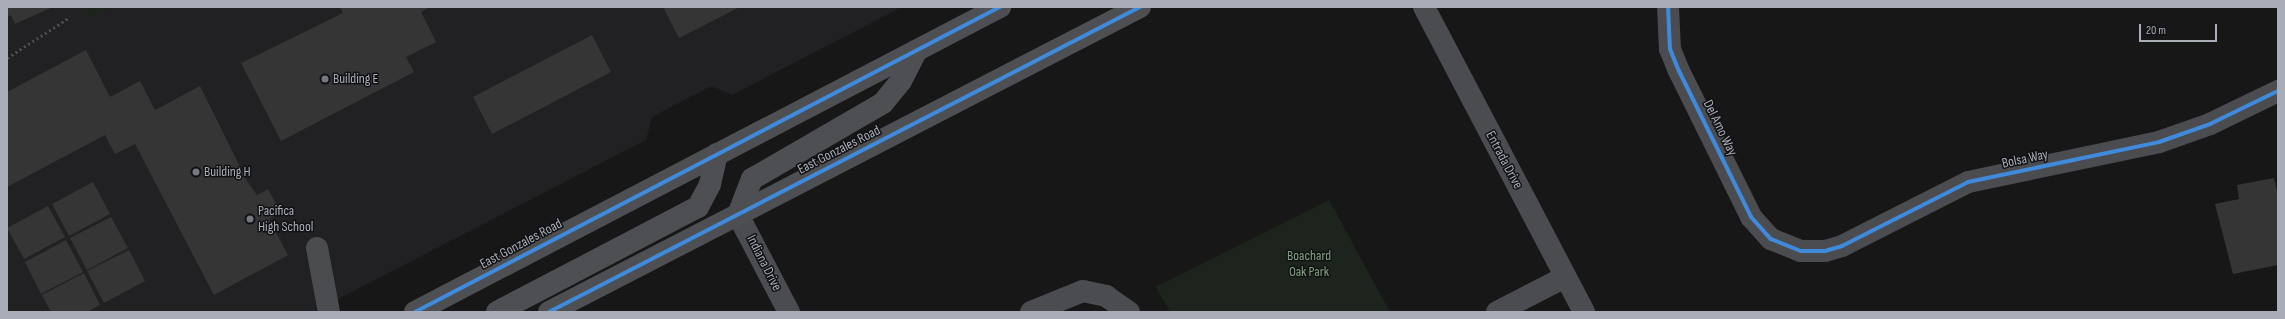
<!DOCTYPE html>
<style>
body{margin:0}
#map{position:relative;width:2285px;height:319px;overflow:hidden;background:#171717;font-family:"Sofia Sans Condensed",sans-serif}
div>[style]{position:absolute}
.built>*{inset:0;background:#212123}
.green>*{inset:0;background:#1d241e}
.building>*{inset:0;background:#353536}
.path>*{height:2.5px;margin-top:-1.25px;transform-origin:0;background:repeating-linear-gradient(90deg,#4d4e52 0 2px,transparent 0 5px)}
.minor>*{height:22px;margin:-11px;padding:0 11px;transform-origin:11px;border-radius:11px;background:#4b4c50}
.major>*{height:22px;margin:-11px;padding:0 11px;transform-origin:11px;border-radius:11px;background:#4d4f52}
.cycleway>*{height:4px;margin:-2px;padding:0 2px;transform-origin:2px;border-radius:2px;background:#408adc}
.dots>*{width:11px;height:11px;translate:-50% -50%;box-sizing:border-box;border:2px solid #111113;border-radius:50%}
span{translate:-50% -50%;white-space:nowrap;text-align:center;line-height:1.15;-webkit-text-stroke:3px #111113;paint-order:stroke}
.poi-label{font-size:14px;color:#a8adb8}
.left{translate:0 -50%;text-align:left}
.street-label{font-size:14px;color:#a8adb8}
.park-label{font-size:14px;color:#7fa381}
.frame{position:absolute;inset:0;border:8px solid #a8adb8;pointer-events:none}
.scale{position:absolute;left:2139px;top:24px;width:78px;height:18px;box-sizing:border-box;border:2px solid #a8adb8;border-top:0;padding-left:5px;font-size:12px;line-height:14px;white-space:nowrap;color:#a8adb8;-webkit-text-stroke:3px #111113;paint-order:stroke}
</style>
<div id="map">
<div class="built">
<div style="clip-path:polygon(7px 7px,902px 7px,732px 95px,711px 86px,652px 117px,646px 140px,313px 312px,7px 312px)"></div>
</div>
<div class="green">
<div style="clip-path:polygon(85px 7px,111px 7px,90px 18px)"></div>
<div style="clip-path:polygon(1329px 200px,1390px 312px,1170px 312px,1156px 287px)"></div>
</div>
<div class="building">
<div style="clip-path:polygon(7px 7px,53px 7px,15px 24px,11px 15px,7px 17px)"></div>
<div style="clip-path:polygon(340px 7px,430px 7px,421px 12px,436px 42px,406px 57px,414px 72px,281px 141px,241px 63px,343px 13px)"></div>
<div style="clip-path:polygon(663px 7px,740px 7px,679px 38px)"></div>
<div style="clip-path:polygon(592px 35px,611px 72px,492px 134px,473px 97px)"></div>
<div style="clip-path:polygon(86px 50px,110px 97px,140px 81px,155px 110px,200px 86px,247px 181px,257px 195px,268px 189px,281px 213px,269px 219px,288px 255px,214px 295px,135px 144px,115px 154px,105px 135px,7px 187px,7px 92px)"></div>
<div style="clip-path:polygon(2274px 178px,2278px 196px,2278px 265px,2233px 274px,2215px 204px,2239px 199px,2237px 185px)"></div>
<div style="clip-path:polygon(93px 182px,110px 214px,69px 236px,52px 204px)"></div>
<div style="clip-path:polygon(48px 206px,65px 237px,24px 259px,7px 228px)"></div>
<div style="clip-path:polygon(111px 217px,128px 248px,87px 270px,70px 238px)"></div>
<div style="clip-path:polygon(66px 240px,83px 272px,41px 294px,25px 262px)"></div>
<div style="clip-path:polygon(129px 250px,145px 281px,104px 303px,87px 271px)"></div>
<div style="clip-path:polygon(84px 273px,100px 305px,87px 312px,51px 312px,42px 295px)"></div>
</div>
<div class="path">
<div style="left:7px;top:58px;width:75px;rotate:-33.1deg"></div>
</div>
<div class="minor">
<div style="left:1424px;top:7px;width:344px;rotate:62.3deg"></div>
<div style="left:1668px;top:7px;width:42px;rotate:87.3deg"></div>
<div style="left:1670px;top:49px;width:24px;rotate:68deg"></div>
<div style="left:1679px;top:71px;width:163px;rotate:63.7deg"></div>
<div style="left:1751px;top:217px;width:30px;rotate:48deg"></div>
<div style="left:1771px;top:239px;width:32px;rotate:22deg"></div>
<div style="left:1801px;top:251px;width:24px"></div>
<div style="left:1825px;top:251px;width:18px;rotate:-16deg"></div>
<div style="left:1842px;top:246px;width:141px;rotate:-26.9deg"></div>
<div style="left:1968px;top:182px;width:195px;rotate:-11.8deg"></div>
<div style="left:2159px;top:142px;width:54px;rotate:-19.4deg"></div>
<div style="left:2210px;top:124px;width:76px;rotate:-25.9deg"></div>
<div style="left:738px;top:215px;width:110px;rotate:62.3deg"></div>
<div style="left:317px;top:248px;width:65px;rotate:79.4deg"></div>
<div style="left:1031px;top:312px;width:56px;rotate:-22deg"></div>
<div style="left:1083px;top:291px;width:24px;rotate:12deg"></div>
<div style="left:1106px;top:296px;width:28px;rotate:35deg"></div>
<div style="left:1497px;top:312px;width:76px;rotate:-27.2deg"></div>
</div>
<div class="major">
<div style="left:738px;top:215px;width:39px;rotate:-69deg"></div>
<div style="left:752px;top:179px;width:151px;rotate:-30.1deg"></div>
<div style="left:883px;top:103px;width:28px;rotate:-51deg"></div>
<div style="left:901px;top:81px;width:34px;rotate:-63deg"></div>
<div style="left:415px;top:312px;width:660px;rotate:-27.54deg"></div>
<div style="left:497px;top:312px;width:227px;rotate:-27.6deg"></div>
<div style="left:698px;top:207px;width:26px;rotate:-62deg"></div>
<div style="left:710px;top:184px;width:31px;rotate:-77deg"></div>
<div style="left:549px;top:312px;width:665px;rotate:-27.3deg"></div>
</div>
<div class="cycleway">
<div style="left:1668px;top:7px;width:42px;rotate:87.3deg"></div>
<div style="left:1670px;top:49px;width:24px;rotate:68deg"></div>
<div style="left:1679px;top:71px;width:163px;rotate:63.7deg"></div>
<div style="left:1751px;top:217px;width:30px;rotate:48deg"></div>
<div style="left:1771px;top:239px;width:32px;rotate:22deg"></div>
<div style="left:1801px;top:251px;width:24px"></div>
<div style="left:1825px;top:251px;width:18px;rotate:-16deg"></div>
<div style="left:1842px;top:246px;width:141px;rotate:-26.9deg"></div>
<div style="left:1968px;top:182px;width:195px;rotate:-11.8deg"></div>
<div style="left:2159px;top:142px;width:54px;rotate:-19.4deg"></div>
<div style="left:2210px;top:124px;width:76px;rotate:-25.9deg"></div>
<div style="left:415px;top:312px;width:660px;rotate:-27.54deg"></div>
<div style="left:549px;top:312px;width:665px;rotate:-27.3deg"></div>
</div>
<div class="dots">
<div style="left:325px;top:79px;background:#757880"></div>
<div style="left:196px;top:172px;background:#757880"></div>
<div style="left:250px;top:219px;background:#757880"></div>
</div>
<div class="poi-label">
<span class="left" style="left:333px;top:79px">Building E</span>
<span class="left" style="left:204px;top:172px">Building H</span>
<span class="left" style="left:258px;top:219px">Pacifica<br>High School</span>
</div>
<div class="street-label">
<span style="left:1720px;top:128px;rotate:64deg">Del Amo Way</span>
<span style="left:839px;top:150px;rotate:-27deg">East Gonzales Road</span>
<span style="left:2025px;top:159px;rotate:-12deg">Bolsa Way</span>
<span style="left:1504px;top:160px;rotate:62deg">Entrada Drive</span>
<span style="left:521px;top:244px;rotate:-28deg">East Gonzales Road</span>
<span style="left:764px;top:263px;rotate:63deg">Indiana Drive</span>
</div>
<div class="park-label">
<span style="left:1309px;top:264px">Boachard<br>Oak Park</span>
</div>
<div class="frame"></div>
<div class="scale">20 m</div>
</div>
